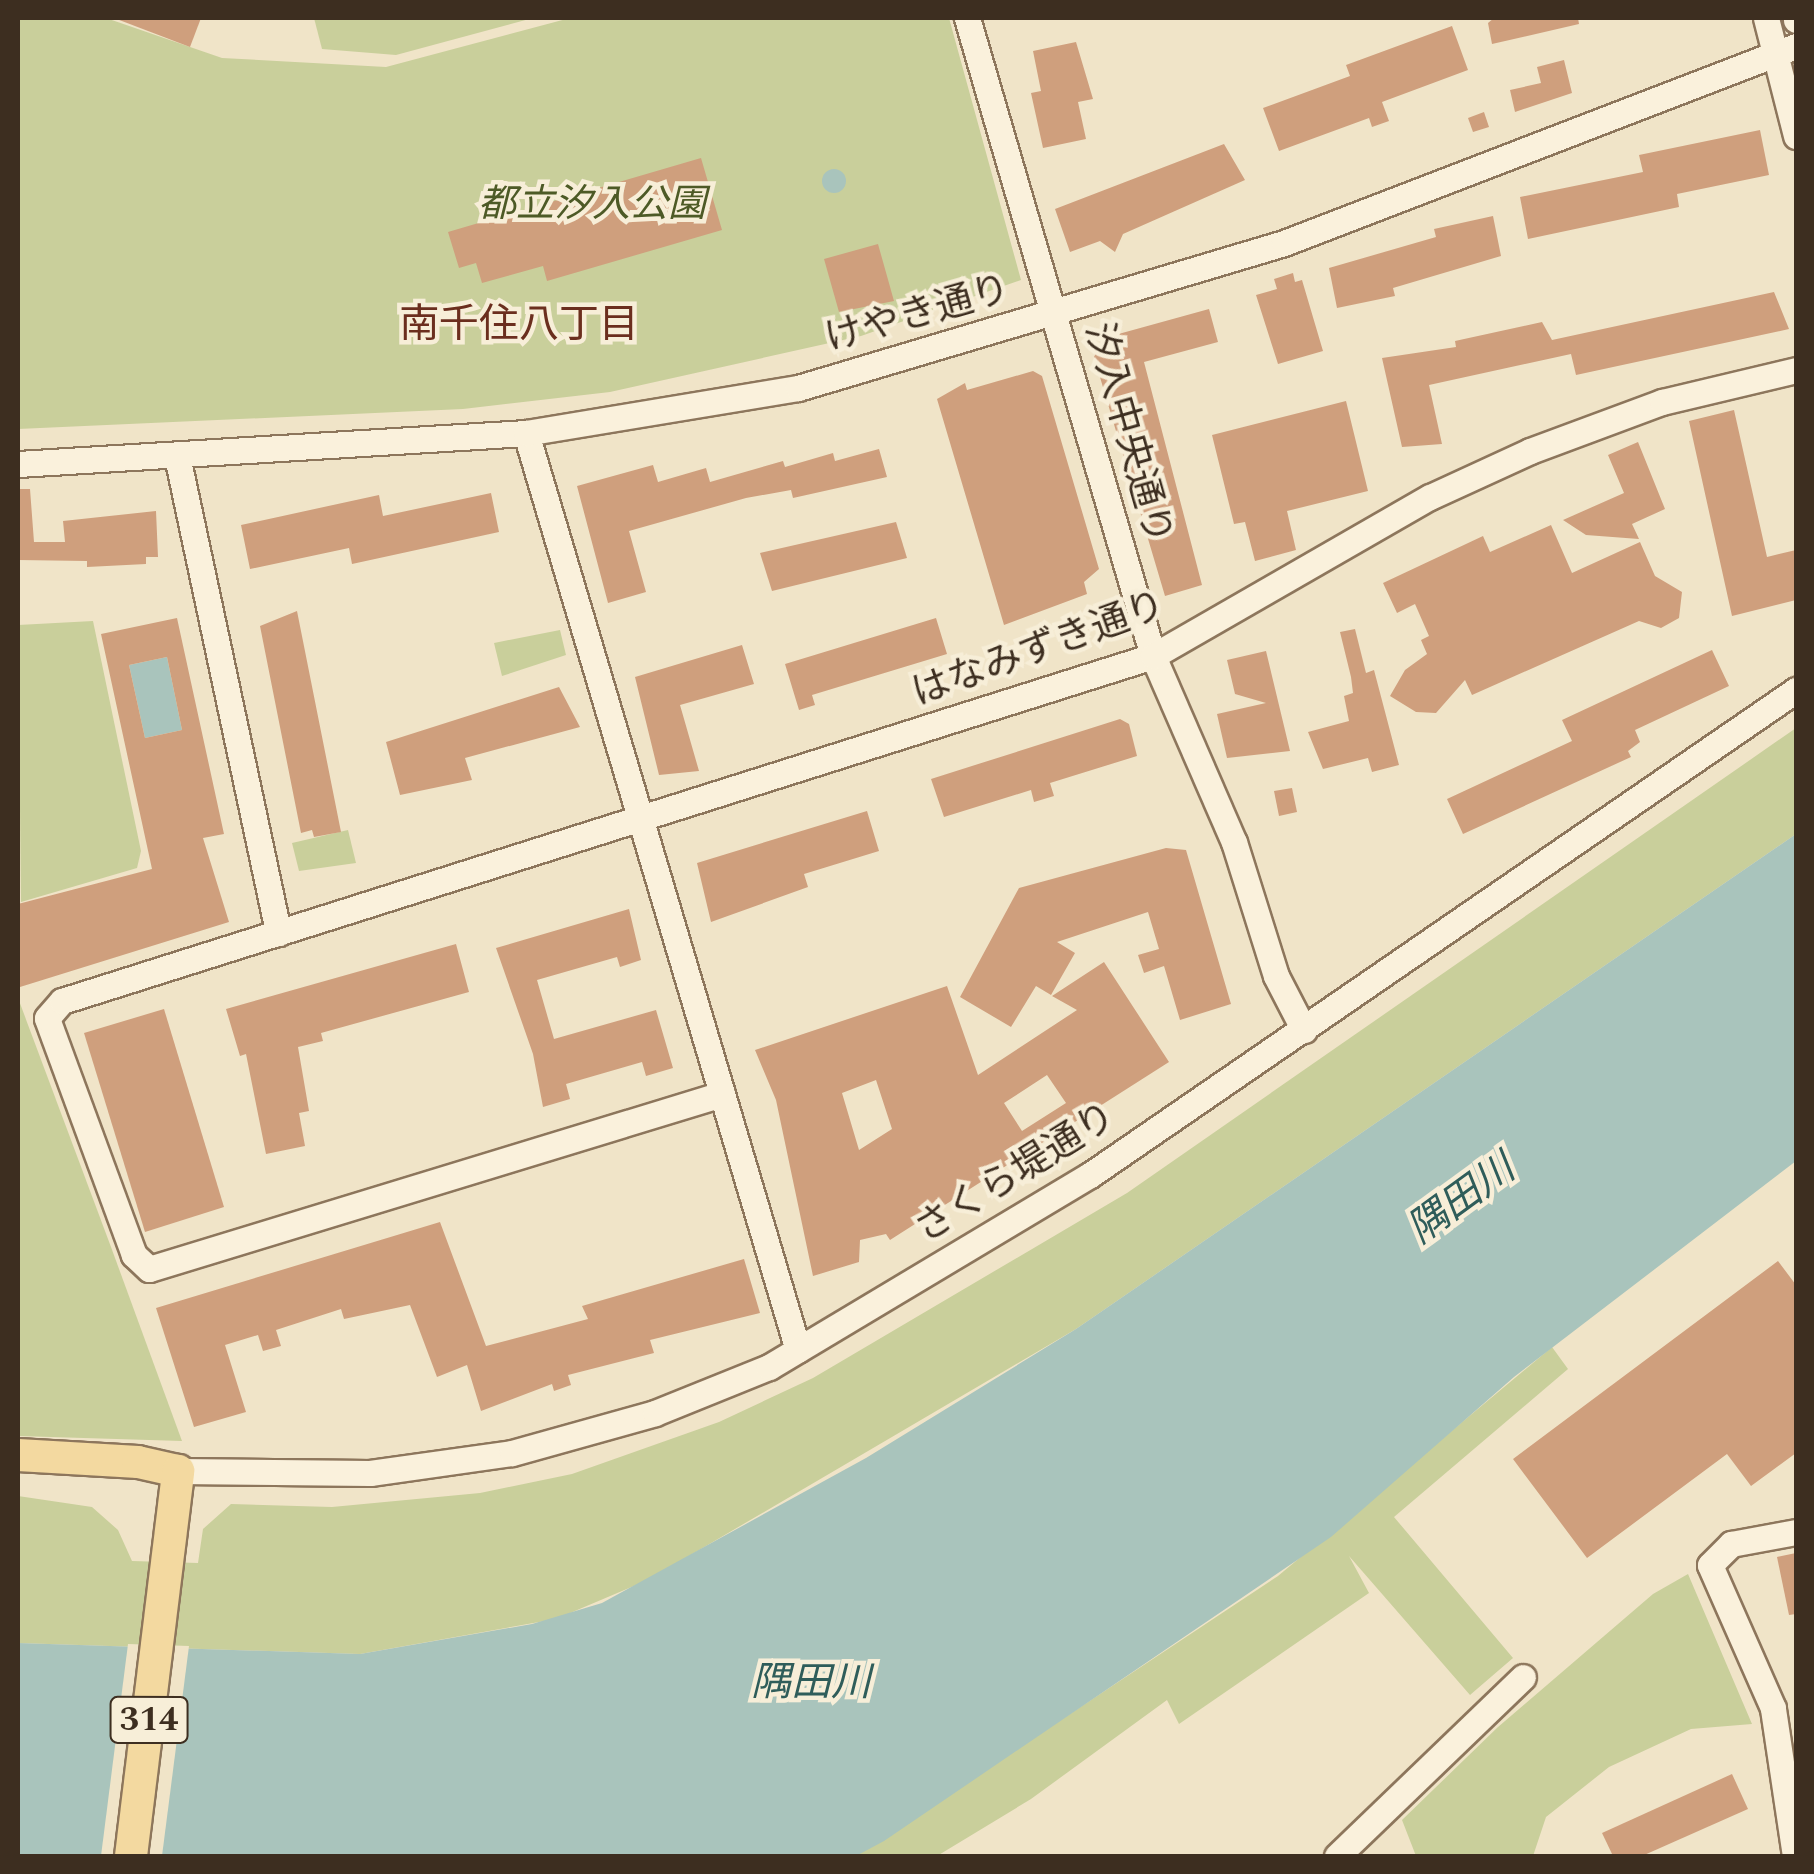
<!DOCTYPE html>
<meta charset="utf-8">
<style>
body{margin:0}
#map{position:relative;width:1814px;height:1874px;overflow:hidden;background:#f0e4c8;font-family:Spectral,"Noto Sans JP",serif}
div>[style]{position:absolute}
.green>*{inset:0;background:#c9cf9b}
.water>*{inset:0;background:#a9c4bc}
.round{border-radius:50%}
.pier>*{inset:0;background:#f0e4c8}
.building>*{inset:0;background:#cf9f7d}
.roads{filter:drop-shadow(2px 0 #8d765c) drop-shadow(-2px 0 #8d765c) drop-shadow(0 2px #8d765c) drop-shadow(0 -2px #8d765c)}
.minor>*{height:25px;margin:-12.5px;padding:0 12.5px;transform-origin:12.5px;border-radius:12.5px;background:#faf1dc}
.major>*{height:32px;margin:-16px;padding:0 16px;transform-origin:16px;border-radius:16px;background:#f3d9a0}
span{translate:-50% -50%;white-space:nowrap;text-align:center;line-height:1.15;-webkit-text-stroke:9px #f7eed8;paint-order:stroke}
.shield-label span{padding:2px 8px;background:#f7eed8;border:2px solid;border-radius:8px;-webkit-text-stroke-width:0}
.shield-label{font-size:35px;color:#3d2e20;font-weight:700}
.park-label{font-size:38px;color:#4d5a26;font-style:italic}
.street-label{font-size:38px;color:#3d2e20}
.neighbourhood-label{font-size:40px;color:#6b2e1e}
.water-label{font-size:40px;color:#2f5d5a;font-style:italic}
.frame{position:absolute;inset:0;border:20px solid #3d2e20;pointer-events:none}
</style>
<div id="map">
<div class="green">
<div style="clip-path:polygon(18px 18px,106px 18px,222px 58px,386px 67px,570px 18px,949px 18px,1021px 280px,861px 336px,610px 392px,463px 409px,18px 429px)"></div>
<div style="clip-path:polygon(314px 18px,533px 18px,396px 55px,322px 49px)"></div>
<div style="clip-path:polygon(93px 621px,141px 851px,137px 868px,21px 902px,18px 625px)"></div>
<div style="clip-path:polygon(560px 630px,566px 655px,502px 676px,494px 643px)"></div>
<div style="clip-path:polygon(1796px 728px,1796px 834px,1076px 1329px,648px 1580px,556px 1619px,360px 1654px,18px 1643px,18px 1496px,92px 1507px,118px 1530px,132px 1561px,198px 1563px,203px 1529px,231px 1504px,332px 1507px,480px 1493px,572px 1474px,719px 1422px,813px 1378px,1127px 1193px)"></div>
<div style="clip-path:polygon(348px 830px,356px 863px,299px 871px,292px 843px)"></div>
<div style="clip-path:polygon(18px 998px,111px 1247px,182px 1441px,18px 1436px)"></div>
<div style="clip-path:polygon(1552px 1347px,1568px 1369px,1394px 1517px,1513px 1658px,1470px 1695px,1349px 1556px,1369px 1593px,1179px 1724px,1167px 1700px,1031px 1799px,937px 1856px,856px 1856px,1278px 1576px)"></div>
<div style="clip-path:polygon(1688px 1574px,1752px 1724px,1691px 1729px,1609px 1767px,1546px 1817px,1533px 1856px,1416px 1856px,1402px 1820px,1498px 1727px,1653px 1594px)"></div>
</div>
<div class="water">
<div class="round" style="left:822px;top:169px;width:24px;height:24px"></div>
<div style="clip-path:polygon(167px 657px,182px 730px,145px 738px,129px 665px)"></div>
<div style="clip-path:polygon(1796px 834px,1796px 1161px,1514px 1377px,1331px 1537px,884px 1841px,856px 1856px,18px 1856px,18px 1643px,360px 1654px,532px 1624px,602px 1603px,866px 1458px,1076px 1329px)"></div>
</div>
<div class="pier">
<div style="clip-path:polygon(128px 1644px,189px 1646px,162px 1856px,101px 1856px)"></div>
</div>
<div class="building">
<div style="clip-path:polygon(114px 18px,201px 18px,190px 47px)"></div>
<div style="clip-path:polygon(1494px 18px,1578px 18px,1579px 24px,1492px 44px,1488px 23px)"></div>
<div style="clip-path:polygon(1452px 26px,1468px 70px,1382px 102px,1389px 121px,1372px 127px,1369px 118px,1279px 151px,1263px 108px,1350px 76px,1346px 65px)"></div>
<div style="clip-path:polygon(1076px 42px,1093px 99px,1078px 102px,1086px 139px,1043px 148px,1031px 93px,1041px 91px,1033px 51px)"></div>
<div style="clip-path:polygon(1564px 60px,1572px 93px,1515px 112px,1510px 90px,1541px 83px,1537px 67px)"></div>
<div style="clip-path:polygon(1484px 112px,1489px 127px,1473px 132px,1468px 118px)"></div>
<div style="clip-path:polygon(1760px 130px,1769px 175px,1677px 194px,1679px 207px,1528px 239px,1520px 197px,1643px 172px,1639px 155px)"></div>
<div style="clip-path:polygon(1224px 144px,1245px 180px,1123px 234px,1115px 252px,1100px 241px,1070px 252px,1055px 209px)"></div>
<div style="clip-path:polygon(701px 158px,722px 230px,547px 281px,543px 266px,482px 283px,476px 263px,459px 268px,448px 232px)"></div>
<div style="clip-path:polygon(1493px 216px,1501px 256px,1393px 288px,1395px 296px,1337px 308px,1329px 268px,1436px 237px,1434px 229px)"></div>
<div style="clip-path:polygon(878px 244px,894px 301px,839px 312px,824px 259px)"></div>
<div style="clip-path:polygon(1293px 273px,1295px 282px,1302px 280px,1323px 351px,1278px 364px,1256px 295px,1277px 289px,1274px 279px)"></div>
<div style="clip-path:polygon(1774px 292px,1789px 329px,1576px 375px,1571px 354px,1429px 385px,1442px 444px,1402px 447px,1382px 358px,1456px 347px,1455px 341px,1542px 322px,1552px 340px)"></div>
<div style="clip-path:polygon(1209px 309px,1218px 342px,1144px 362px,1202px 585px,1165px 596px,1094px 357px,1104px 338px)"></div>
<div style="clip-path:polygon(1033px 371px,1042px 376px,1099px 569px,1084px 582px,1087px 594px,1004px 625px,937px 399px,965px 383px,967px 390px)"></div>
<div style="clip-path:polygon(1346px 401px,1368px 491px,1287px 511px,1296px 550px,1255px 561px,1245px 522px,1234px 524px,1212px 435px)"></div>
<div style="clip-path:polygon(1734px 410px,1767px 557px,1796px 550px,1796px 600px,1732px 616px,1689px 421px)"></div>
<div style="clip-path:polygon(1638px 442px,1665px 509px,1632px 524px,1639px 539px,1586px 535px,1563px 520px,1624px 493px,1608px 455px)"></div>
<div style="clip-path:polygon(879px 449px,887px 477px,793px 498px,791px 490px,746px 498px,629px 531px,646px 592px,608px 603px,577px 486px,653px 465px,658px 482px,706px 468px,710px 482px,783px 461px,785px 467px,833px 453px,835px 461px)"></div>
<div style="clip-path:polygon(18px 489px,30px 489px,34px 542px,65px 542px,63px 521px,156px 511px,158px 557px,146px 557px,146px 564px,87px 567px,87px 561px,18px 560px)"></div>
<div style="clip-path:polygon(491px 493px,499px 532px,352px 564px,349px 548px,250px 569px,241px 525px,379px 495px,383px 516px)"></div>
<div style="clip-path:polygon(896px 522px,907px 558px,772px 591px,760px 553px)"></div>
<div style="clip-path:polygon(1551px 525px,1572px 573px,1640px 542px,1655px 576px,1682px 592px,1679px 618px,1661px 628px,1639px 621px,1472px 695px,1465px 680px,1436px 713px,1416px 712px,1390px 696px,1405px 670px,1427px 654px,1421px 640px,1429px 636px,1415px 604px,1397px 613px,1383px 583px,1483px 536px,1490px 552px)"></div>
<div style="clip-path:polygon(297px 611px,341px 832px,314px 837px,312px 830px,301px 833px,260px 626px)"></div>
<div style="clip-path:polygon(evenodd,177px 618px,224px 834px,203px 838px,229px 922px,20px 987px,18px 904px,152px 869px,101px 634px,177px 618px,167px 657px,182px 730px,145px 738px,129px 665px,167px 657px)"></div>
<div style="clip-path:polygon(936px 618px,947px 654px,812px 695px,815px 705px,799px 710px,785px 664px)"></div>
<div style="clip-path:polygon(1355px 629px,1366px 673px,1374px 670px,1399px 765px,1372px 772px,1368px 758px,1323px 769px,1308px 732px,1349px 721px,1344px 696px,1353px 693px,1351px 677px,1340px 632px)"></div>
<div style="clip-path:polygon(742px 645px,754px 684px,680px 705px,699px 771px,659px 775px,635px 677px)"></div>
<div style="clip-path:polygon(1712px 650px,1729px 686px,1635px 730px,1640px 742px,1628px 751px,1631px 757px,1463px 834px,1447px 799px,1572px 741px,1562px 720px)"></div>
<div style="clip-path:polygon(1266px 651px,1290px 751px,1227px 758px,1217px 714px,1266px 703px,1235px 694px,1227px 660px)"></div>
<div style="clip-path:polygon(559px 687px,580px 727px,465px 758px,472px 780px,400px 795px,386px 742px)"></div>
<div style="clip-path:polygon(1120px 719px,1129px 724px,1137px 756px,1050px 783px,1054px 796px,1034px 802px,1031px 790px,944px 817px,931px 779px)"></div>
<div style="clip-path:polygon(1292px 788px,1297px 812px,1279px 816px,1274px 791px)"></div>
<div style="clip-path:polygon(867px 811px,879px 851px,804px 874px,808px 887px,711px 922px,697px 863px)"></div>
<div style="clip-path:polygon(1166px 848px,1186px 850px,1231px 1004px,1180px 1020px,1164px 966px,1144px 973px,1138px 955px,1159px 949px,1148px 912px,1057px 942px,1075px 953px,1051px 995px,1036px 986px,1011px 1027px,960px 997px,1019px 888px)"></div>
<div style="clip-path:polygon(629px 909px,641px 960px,620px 967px,617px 957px,537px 980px,554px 1039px,656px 1010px,673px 1068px,646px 1076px,642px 1062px,566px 1084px,570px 1099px,543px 1107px,533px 1054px,496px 948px)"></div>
<div style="clip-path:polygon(456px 944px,469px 992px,321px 1033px,323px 1041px,298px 1047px,309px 1111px,299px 1113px,305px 1146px,266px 1154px,246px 1054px,240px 1056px,226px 1009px)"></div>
<div style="clip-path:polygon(evenodd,1104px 962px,1169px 1062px,890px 1240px,886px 1234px,860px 1240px,859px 1262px,813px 1276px,776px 1100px,755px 1050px,947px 986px,978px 1075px,1077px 1010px,1052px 996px,1104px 962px,1047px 1075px,1066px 1103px,1022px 1131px,1004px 1103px,1047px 1075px,1104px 962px,876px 1080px,892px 1129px,859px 1150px,842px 1093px,876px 1080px)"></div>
<div style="clip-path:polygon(164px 1009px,224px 1207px,145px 1232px,84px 1033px)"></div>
<div style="clip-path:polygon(440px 1222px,486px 1346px,588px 1319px,582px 1306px,744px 1259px,760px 1313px,650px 1340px,654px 1353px,568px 1375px,571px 1385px,554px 1391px,552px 1384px,481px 1411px,467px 1365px,437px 1377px,410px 1305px,344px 1319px,341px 1309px,276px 1330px,281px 1346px,263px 1351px,258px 1335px,225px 1345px,246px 1412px,194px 1427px,156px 1308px)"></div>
<div style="clip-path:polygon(1778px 1261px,1796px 1285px,1796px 1453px,1751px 1486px,1727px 1454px,1587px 1558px,1513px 1459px)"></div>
<div style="clip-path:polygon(1796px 1553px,1796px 1614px,1789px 1615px,1777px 1557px)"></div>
<div style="clip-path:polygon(1732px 1774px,1748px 1809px,1642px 1856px,1613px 1856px,1602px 1833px)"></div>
</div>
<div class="roads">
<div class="minor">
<div style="left:967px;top:18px;width:665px;rotate:73.75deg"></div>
<div style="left:1153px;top:656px;width:203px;rotate:66.5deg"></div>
<div style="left:1234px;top:842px;width:140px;rotate:72.6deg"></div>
<div style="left:1276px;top:976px;width:61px;rotate:62.6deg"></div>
<div style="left:1766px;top:18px;width:122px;rotate:75.7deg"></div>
<div style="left:1796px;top:18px;width:2px;rotate:90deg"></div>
<div style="left:526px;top:433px;width:956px;rotate:73.48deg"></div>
<div style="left:177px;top:456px;width:488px;rotate:78deg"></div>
<div style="left:18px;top:464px;width:509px;rotate:-3.49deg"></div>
<div style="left:526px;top:433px;width:276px;rotate:-9.4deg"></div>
<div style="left:798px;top:388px;width:507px;rotate:-16.61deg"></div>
<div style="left:1284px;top:243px;width:549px;rotate:-21.05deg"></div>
<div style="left:722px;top:1094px;width:599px;rotate:163.02deg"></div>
<div style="left:149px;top:1269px;width:21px;rotate:-137deg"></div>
<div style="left:134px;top:1255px;width:252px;rotate:-110.2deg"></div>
<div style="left:47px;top:1018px;width:23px;rotate:-49deg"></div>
<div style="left:62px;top:1001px;width:1144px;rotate:-17.55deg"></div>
<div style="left:1153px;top:656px;width:319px;rotate:-29.9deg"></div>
<div style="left:1430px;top:497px;width:110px;rotate:-24.7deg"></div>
<div style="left:1530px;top:451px;width:141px;rotate:-20.4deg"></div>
<div style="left:1662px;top:402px;width:138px;rotate:-13.4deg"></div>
<div style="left:178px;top:1471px;width:192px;rotate:0.6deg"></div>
<div style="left:370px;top:1473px;width:143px;rotate:-8deg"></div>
<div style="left:512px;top:1453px;width:148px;rotate:-15.6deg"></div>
<div style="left:655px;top:1413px;width:123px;rotate:-22deg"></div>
<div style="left:769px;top:1367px;width:374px;rotate:-30.9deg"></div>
<div style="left:1090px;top:1175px;width:857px;rotate:-34.49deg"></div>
<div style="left:1337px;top:1856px;width:258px;rotate:-43.9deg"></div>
<div style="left:1795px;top:1856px;width:150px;rotate:-98.5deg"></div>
<div style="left:1773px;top:1708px;width:156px;rotate:-113.8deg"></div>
<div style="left:1710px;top:1565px;width:30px;rotate:-45deg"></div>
<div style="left:1731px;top:1544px;width:66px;rotate:-10.5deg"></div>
</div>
<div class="major">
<div style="left:18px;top:1455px;width:120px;rotate:3.3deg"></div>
<div style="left:138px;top:1462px;width:41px;rotate:12.7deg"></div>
<div style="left:131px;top:1856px;width:388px;rotate:-83deg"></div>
</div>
</div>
<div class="shield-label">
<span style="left:149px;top:1720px">314</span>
</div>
<div class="park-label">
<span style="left:592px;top:206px">都立汐入公園</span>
</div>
<div class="street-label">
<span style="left:918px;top:315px;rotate:-16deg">けやき通り</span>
<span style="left:1127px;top:434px;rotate:74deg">汐入中央通り</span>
<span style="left:1039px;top:650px;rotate:-20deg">はなみずき通り</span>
<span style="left:1016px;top:1174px;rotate:-32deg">さくら堤通り</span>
</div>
<div class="neighbourhood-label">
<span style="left:519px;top:326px">南千住八丁目</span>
</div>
<div class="water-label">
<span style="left:1462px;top:1200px;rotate:-36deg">隅田川</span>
<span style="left:811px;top:1684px">隅田川</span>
</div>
<div class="frame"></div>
</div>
